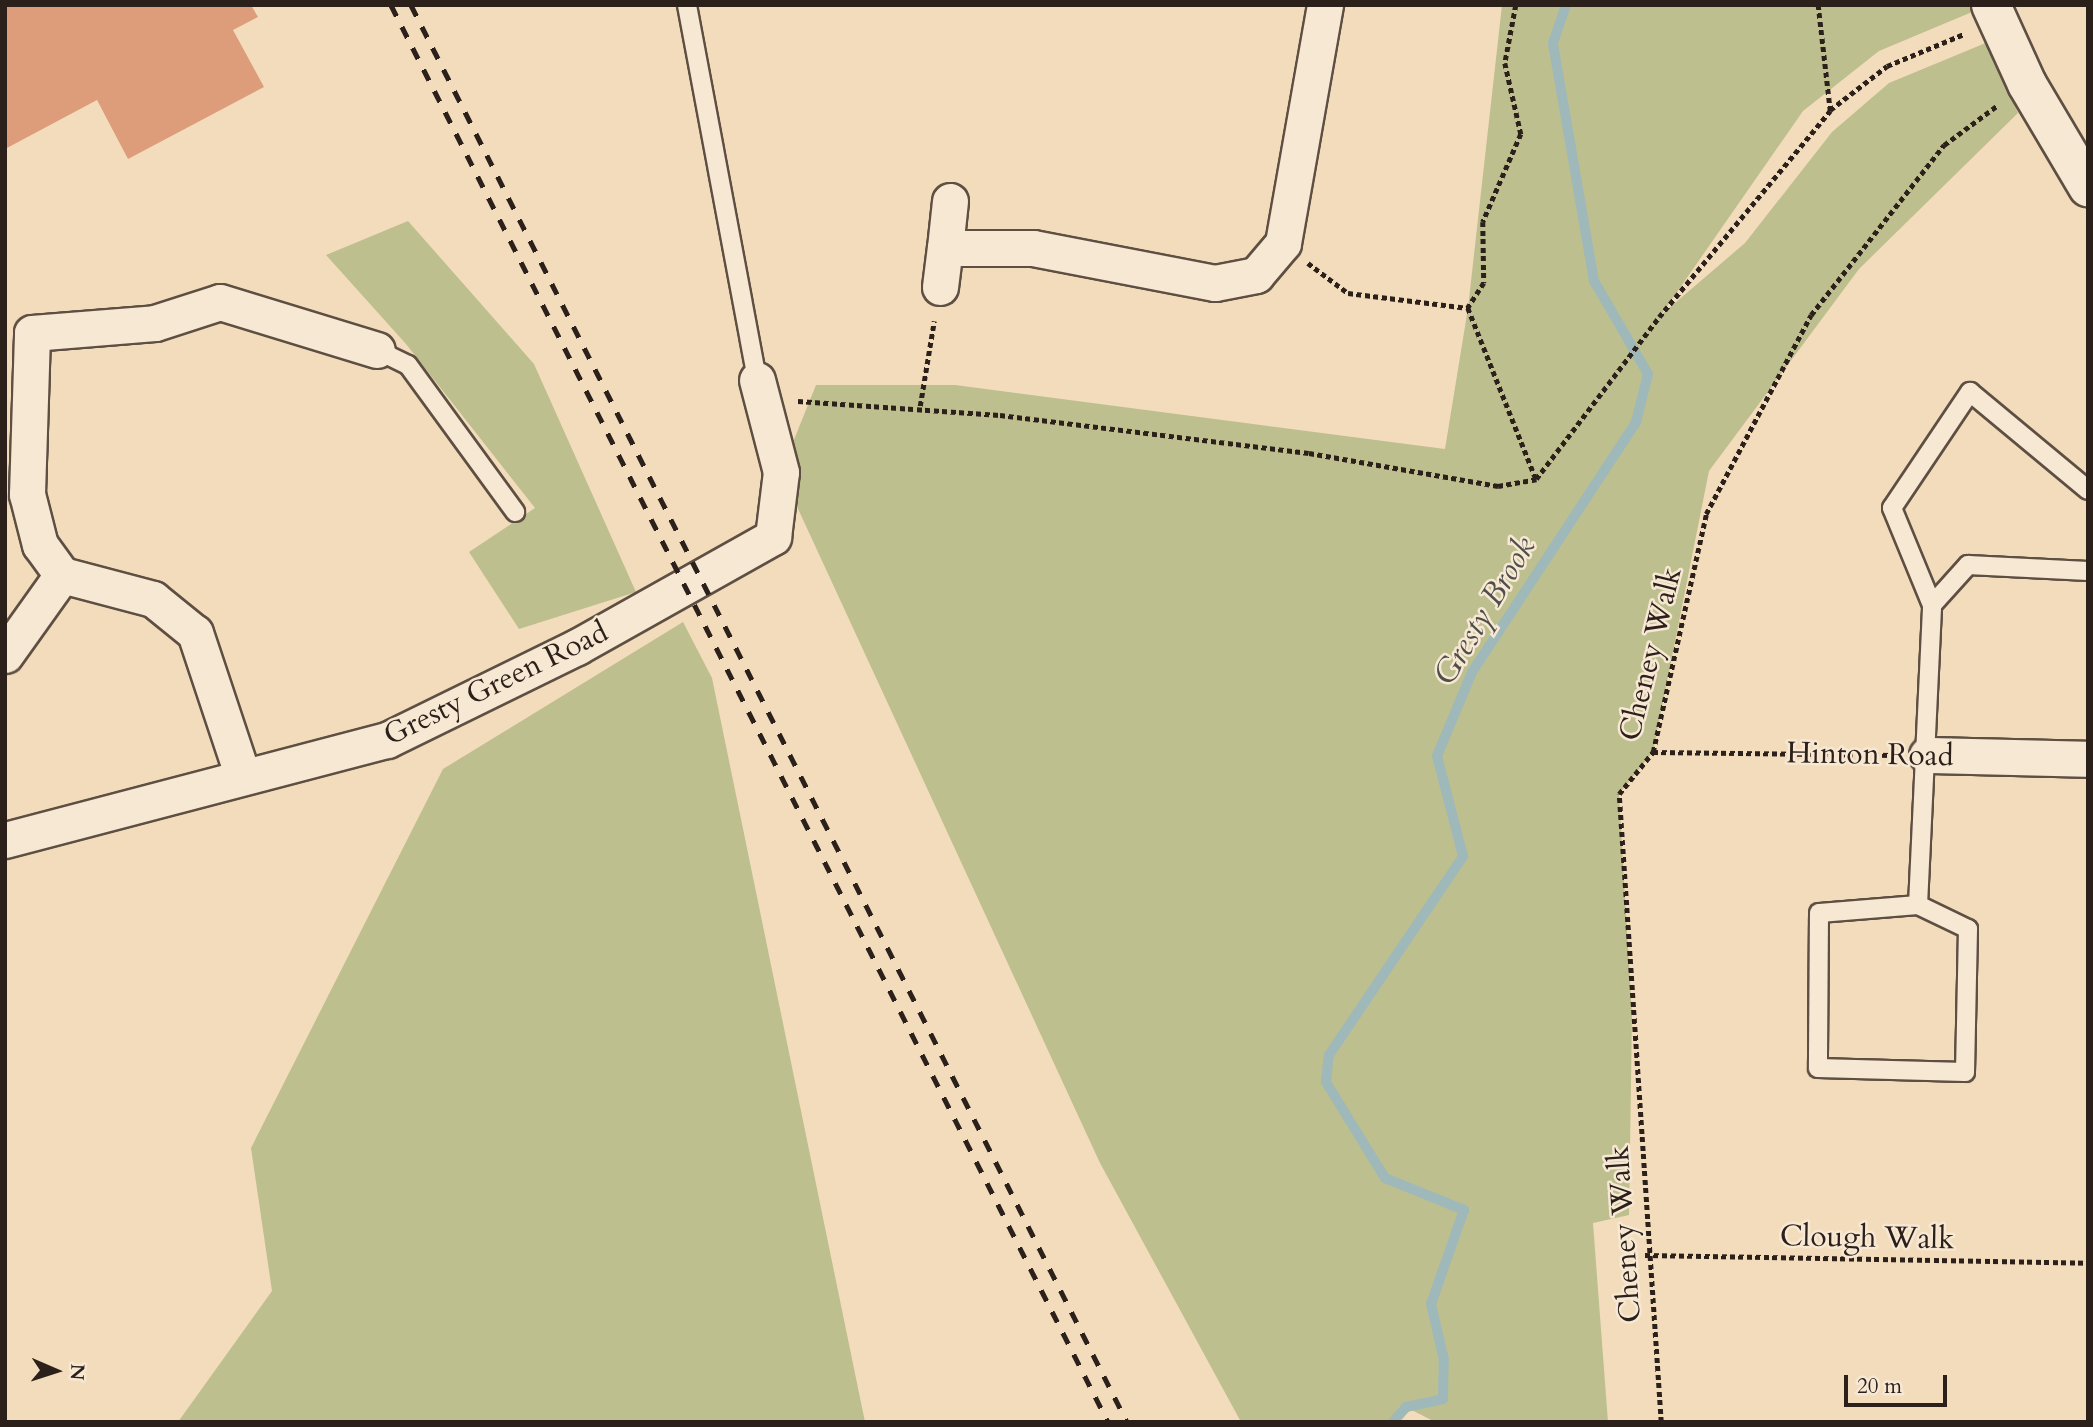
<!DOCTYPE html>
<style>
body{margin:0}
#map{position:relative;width:2093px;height:1427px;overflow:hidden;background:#f3dcbc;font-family:Cardo,serif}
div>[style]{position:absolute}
.green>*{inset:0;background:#bebf8e}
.stream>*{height:10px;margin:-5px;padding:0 5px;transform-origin:5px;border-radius:5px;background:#9fb9ba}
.building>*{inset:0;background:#de9d7a}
.path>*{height:4.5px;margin-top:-2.25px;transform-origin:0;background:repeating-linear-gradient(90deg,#2c201b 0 5px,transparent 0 8.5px)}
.roads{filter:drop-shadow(2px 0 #5e4f43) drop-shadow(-2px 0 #5e4f43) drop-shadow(0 2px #5e4f43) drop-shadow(0 -2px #5e4f43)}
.service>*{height:18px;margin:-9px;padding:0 9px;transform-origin:9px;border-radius:9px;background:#f7e8d3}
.minor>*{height:35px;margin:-17.5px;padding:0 17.5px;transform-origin:17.5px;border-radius:17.5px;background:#f7e8d3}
.tertiary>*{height:38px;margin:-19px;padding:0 19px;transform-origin:19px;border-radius:19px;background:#f7e8d3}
.rail>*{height:5px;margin-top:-2.5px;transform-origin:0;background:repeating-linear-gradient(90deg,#2c201b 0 12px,transparent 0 24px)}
span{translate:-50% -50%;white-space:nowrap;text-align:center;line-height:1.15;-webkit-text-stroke:5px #f7e8d3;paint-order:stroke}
.street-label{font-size:30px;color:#2c201b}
.water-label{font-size:32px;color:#4e4e4b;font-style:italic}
.frame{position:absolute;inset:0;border:7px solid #2c201b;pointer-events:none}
.north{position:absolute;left:21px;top:1336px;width:70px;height:70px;-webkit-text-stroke:5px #f7e8d3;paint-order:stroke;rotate:93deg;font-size:19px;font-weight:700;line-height:28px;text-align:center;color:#2c201b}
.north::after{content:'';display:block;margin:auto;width:24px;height:32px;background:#2c201b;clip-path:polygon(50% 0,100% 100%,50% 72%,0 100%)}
.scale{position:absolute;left:1844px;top:1375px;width:103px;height:32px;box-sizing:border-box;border:4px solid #2c201b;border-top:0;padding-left:9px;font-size:21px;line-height:24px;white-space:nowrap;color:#2c201b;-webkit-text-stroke:5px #f7e8d3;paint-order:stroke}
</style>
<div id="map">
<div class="green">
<div style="clip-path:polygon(1502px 5px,1970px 5px,1972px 12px,1879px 51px,1803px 111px,1661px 315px,1745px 243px,1832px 132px,1889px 83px,1988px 42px,2018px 113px,1859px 269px,1709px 471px,1653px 752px,1619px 794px,1632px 1016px,1629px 1215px,1593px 1223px,1608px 1422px,1435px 1422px,1406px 1407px,1393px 1422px,1241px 1422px,1100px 1163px,781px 472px,816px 385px,955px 385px,1445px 449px,1468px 308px)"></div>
<div style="clip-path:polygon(408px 221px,534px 364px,636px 592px,519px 629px,469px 552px,535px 508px,406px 344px,326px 255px)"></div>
<div style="clip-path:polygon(683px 622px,712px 678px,865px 1422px,178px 1422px,272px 1291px,251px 1148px,443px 769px)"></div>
</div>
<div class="stream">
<div style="left:1393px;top:1422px;width:20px;rotate:-49deg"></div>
<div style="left:1406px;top:1407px;width:38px;rotate:-12deg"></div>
<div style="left:1443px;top:1399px;width:39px;rotate:-89deg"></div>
<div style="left:1444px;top:1360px;width:57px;rotate:-103.1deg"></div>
<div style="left:1431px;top:1304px;width:100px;rotate:-70.7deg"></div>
<div style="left:1464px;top:1210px;width:85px;rotate:-157.9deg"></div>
<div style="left:1385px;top:1178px;width:113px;rotate:-121.6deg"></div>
<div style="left:1326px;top:1082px;width:27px;rotate:-84deg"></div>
<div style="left:1329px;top:1055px;width:240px;rotate:-56deg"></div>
<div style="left:1463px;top:856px;width:103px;rotate:-104.6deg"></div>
<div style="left:1437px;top:756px;width:91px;rotate:-67.4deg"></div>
<div style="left:1472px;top:672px;width:299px;rotate:-56.7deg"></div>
<div style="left:1636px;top:422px;width:49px;rotate:-76deg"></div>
<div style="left:1648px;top:374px;width:108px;rotate:-120.1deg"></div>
<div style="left:1594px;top:281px;width:242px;rotate:-99.8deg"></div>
<div style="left:1553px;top:43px;width:40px;rotate:-71.1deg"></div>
</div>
<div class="building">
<div style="clip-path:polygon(5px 5px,251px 5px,258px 17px,233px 30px,264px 87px,128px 159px,97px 100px,5px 149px)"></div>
</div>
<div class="path">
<div style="left:1516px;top:5px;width:59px;rotate:100.7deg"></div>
<div style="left:1505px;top:63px;width:73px;rotate:77.3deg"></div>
<div style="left:1521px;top:134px;width:96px;rotate:113.4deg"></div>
<div style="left:1483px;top:222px;width:61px;rotate:89.1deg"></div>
<div style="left:1484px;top:283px;width:30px;rotate:123deg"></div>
<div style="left:1468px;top:308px;width:184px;rotate:68.3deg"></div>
<div style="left:1536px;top:479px;width:203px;rotate:-52.8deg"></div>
<div style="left:1659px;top:317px;width:268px;rotate:-50.3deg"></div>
<div style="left:1830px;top:111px;width:107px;rotate:-96.5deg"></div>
<div style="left:1830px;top:110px;width:72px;rotate:-37.7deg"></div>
<div style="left:1887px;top:66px;width:83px;rotate:-22.6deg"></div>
<div style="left:1308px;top:263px;width:50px;rotate:36.9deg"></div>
<div style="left:1348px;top:293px;width:121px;rotate:7.1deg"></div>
<div style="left:798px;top:401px;width:202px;rotate:4deg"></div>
<div style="left:1000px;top:415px;width:311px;rotate:7deg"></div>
<div style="left:1309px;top:453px;width:192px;rotate:9.9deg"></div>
<div style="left:1498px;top:486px;width:39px;rotate:-10deg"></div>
<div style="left:920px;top:406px;width:86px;rotate:-80.6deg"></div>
<div style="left:1653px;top:752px;width:240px;rotate:0.7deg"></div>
<div style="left:1645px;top:1255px;width:443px;rotate:1deg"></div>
<div style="left:1661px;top:1422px;width:629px;rotate:-93.83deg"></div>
<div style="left:1619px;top:794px;width:54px;rotate:-51deg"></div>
<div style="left:1653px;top:752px;width:244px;rotate:-77.4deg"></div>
<div style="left:1706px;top:514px;width:225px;rotate:-62.2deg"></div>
<div style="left:1811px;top:315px;width:216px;rotate:-52deg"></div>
<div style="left:1944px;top:145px;width:67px;rotate:-36.5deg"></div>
</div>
<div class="roads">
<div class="service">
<div style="left:687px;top:5px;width:381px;rotate:79.4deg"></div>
<div style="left:377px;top:350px;width:34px;rotate:26deg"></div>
<div style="left:408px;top:365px;width:182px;rotate:53.9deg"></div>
<div style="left:1932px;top:605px;width:54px;rotate:-48deg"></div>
<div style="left:1968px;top:565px;width:120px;rotate:2.9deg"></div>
<div style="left:1918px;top:905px;width:99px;rotate:175.4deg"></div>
<div style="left:1819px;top:913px;width:155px;rotate:90.4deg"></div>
<div style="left:1818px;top:1068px;width:147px;rotate:1.6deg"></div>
<div style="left:1965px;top:1072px;width:143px;rotate:-88.8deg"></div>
<div style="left:1968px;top:929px;width:55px;rotate:-154.4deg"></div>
<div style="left:1918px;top:905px;width:300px;rotate:-87.3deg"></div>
<div style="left:1932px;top:605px;width:105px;rotate:-112.4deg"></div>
<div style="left:1892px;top:508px;width:140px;rotate:-56.1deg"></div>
<div style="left:1970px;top:392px;width:153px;rotate:39.7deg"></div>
</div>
<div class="minor">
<div style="left:950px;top:201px;width:47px;rotate:96.1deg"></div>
<div style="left:945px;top:248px;width:88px"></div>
<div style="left:1033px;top:248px;width:185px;rotate:10.9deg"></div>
<div style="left:1215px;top:283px;width:42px;rotate:-11deg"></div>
<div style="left:1256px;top:275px;width:42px;rotate:-49.8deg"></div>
<div style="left:1283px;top:243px;width:242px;rotate:-80deg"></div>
<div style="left:940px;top:287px;width:39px;rotate:-83deg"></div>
<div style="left:5px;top:655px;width:98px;rotate:-54.5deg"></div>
<div style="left:1927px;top:755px;width:161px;rotate:1.4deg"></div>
<div style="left:243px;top:777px;width:152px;rotate:-108.4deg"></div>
<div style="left:195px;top:633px;width:54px;rotate:-141deg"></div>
<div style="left:153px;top:599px;width:94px;rotate:-165.2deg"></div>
<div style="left:62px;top:575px;width:37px;rotate:-126deg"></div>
<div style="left:40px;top:545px;width:53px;rotate:-104.3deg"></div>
<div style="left:27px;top:494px;width:161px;rotate:-88.2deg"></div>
<div style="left:32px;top:333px;width:123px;rotate:-4.6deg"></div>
<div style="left:155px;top:323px;width:68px;rotate:-17.9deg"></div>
<div style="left:220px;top:302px;width:164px;rotate:17deg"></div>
<div style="left:5px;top:840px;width:395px;rotate:-14.7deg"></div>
<div style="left:387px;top:740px;width:212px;rotate:-26.1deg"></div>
<div style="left:577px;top:647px;width:225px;rotate:-29.3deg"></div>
<div style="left:773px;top:537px;width:65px;rotate:-83deg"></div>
<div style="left:781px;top:472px;width:95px;rotate:-104.6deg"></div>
</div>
<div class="tertiary">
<div style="left:1991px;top:5px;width:87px;rotate:65.5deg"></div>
<div style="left:2027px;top:84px;width:120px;rotate:59.4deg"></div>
</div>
</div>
<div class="rail">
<div style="left:391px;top:5px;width:1588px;rotate:63.16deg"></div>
<div style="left:411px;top:5px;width:1588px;rotate:63.19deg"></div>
</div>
<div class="street-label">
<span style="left:1651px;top:654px;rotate:-76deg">Cheney Walk</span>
<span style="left:496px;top:684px;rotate:-26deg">Gresty Green Road</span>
<span style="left:1870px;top:755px;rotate:1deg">Hinton Road</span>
<span style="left:1625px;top:1234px;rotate:-94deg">Cheney Walk</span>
<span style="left:1867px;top:1238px;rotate:1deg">Clough Walk</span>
</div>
<div class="water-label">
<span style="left:1485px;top:611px;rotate:-59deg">Gresty Brook</span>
</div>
<div class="frame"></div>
<div class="north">N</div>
<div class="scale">20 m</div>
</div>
